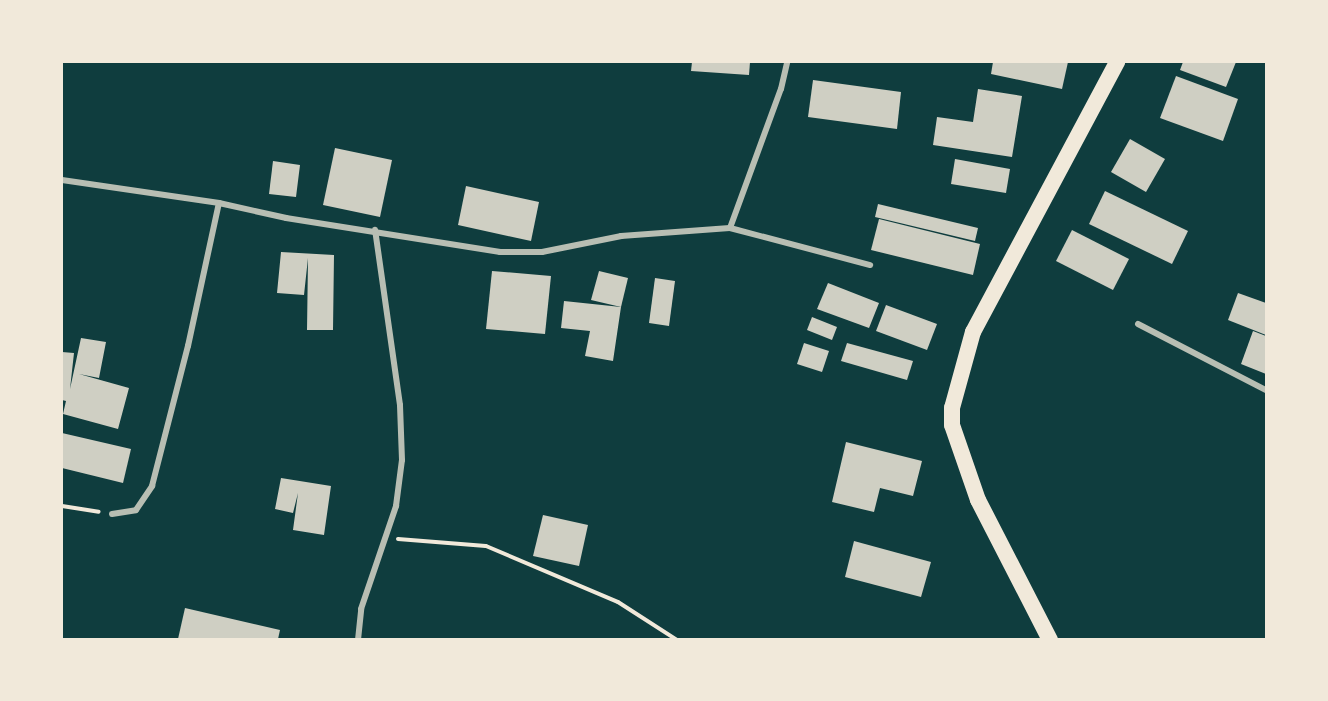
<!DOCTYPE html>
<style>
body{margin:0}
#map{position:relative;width:1328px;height:701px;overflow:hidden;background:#0f3d3e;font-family:"PT Sans",sans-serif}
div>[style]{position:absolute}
.building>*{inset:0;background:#cfcfc3}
.path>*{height:4px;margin:-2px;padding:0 2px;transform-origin:2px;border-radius:2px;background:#f1e9da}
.minor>*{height:6px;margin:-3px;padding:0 3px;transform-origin:3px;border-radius:3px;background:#b8beb3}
.trunk>*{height:16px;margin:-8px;padding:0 8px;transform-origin:8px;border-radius:8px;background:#f1e9da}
span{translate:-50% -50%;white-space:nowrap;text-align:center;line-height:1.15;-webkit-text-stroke:4.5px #f1e9da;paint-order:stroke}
.frame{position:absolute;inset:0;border:63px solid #f1e9da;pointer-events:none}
</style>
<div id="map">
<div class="building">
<div style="clip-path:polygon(692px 62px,750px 62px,749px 75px,691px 71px)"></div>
<div style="clip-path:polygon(993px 62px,1068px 62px,1062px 89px,991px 74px)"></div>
<div style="clip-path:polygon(1183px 62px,1236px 62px,1226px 87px,1180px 70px)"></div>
<div style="clip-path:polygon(1176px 76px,1238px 99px,1223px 141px,1160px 118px)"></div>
<div style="clip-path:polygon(813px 80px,901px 92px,897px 129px,808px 117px)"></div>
<div style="clip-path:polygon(978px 89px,1022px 96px,1012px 157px,933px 145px,937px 117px,973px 122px)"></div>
<div style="clip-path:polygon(1130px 139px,1165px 159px,1146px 192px,1111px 172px)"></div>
<div style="clip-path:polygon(335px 148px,392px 160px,380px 217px,323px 205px)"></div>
<div style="clip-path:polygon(955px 159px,1010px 169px,1006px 193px,951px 184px)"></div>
<div style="clip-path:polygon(273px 161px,300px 165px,296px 197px,269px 194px)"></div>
<div style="clip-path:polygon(466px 186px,539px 202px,531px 241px,458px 225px)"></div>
<div style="clip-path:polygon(1105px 191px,1188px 231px,1172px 264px,1089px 224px)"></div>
<div style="clip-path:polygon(878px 204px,978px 228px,975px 241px,875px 217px)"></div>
<div style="clip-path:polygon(879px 219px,980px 244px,973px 275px,871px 250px)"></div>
<div style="clip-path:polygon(1072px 230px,1129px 259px,1113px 290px,1056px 261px)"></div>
<div style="clip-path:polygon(281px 252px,334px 255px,333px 330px,307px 330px,308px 258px,304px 295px,277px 293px)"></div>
<div style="clip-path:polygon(492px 271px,551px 276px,545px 334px,486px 329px)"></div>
<div style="clip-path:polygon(599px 271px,628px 278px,621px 307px,591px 300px)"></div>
<div style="clip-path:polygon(655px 278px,675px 281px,669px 326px,649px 323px)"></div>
<div style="clip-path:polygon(828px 283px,879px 303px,869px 328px,817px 309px)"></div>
<div style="clip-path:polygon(1238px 293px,1266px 303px,1266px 335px,1228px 320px)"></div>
<div style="clip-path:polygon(564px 301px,621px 307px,613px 361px,585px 356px,590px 331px,561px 328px)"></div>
<div style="clip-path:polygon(886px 305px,937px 324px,927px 350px,876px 331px)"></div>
<div style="clip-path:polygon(812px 317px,837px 327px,832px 340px,807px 330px)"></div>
<div style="clip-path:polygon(1253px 331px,1266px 336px,1266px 374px,1241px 364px)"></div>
<div style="clip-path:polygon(81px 338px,106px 342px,99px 378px,79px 374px,129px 388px,118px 429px,63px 414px,66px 401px,62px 400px,62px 352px,74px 353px,70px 389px)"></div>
<div style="clip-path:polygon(804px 343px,829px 351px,822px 372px,797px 364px)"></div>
<div style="clip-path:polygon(847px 343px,913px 361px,907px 380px,841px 361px)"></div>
<div style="clip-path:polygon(62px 433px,131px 449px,123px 483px,62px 468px)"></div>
<div style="clip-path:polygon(846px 442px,922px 461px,913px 496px,880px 488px,874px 512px,832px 502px)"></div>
<div style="clip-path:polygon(281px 478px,331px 486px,324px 535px,293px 530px,298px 493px,293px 513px,275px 509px)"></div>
<div style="clip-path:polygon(543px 515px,588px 525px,579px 566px,533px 556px)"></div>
<div style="clip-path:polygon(854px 541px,931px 562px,921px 597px,845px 577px)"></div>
<div style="clip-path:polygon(185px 608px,280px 630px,278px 639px,178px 639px)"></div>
</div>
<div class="path">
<div style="left:62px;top:506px;width:37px;rotate:9deg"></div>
<div style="left:398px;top:539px;width:88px;rotate:4.5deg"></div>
<div style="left:486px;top:546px;width:143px;rotate:23deg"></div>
<div style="left:618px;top:602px;width:70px;rotate:32.8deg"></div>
</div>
<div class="minor">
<div style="left:62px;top:180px;width:159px;rotate:8.3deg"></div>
<div style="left:219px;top:203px;width:69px;rotate:12.6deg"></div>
<div style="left:286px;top:218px;width:217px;rotate:9deg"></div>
<div style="left:500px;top:252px;width:42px"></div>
<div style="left:542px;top:252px;width:81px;rotate:-11.4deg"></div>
<div style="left:621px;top:236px;width:109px;rotate:-4.2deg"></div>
<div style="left:730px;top:228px;width:145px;rotate:14.8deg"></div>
<div style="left:730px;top:228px;width:148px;rotate:-69.9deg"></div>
<div style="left:781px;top:89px;width:28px;rotate:-77deg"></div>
<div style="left:1138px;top:324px;width:144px;rotate:27.3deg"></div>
<div style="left:112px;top:514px;width:24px;rotate:-9deg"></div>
<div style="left:136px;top:510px;width:29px;rotate:-56deg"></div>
<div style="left:152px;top:486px;width:145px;rotate:-75.6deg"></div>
<div style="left:188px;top:346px;width:146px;rotate:-77.8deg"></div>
<div style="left:358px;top:640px;width:31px;rotate:-84deg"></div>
<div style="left:361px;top:609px;width:109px;rotate:-71.2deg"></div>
<div style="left:396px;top:506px;width:46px;rotate:-82.6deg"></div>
<div style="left:402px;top:460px;width:55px;rotate:-92.1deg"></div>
<div style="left:400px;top:405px;width:177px;rotate:-98.1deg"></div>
</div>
<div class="trunk">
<div style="left:1050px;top:640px;width:157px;rotate:-117.2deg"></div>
<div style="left:978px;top:500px;width:79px;rotate:-109.1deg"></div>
<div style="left:952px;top:425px;width:17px;rotate:-90deg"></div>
<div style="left:952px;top:408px;width:79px;rotate:-74.6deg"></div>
<div style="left:973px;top:332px;width:306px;rotate:-61.9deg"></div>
</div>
<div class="frame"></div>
</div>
